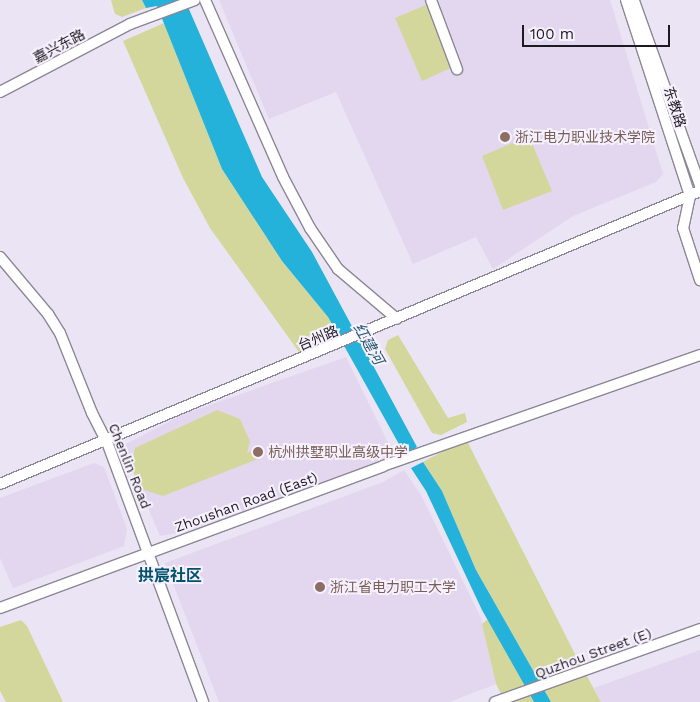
<!DOCTYPE html>
<meta charset="utf-8">
<style>
body{margin:0}
#map{position:relative;width:700px;height:702px;overflow:hidden;background:#ebe4f4;font-family:"Work Sans","Noto Sans SC",sans-serif}
div>[style]{position:absolute}
.built>*{inset:0;background:#e2d7ef}
.green>*{inset:0;background:#d4d79b}
.water>*{inset:0;background:#24b2da}
.roads{filter:drop-shadow(1px 0 #8d8695) drop-shadow(-1px 0 #8d8695) drop-shadow(0 1px #8d8695) drop-shadow(0 -1px #8d8695)}
.minor>*{height:10px;margin:-5px;padding:0 5px;transform-origin:5px;border-radius:5px;background:#fff}
.dots>*{width:14px;height:14px;translate:-50% -50%;box-sizing:border-box;border:2px solid #f7f1ff;border-radius:50%}
span{translate:-50% -50%;white-space:nowrap;text-align:center;line-height:1.15;-webkit-text-stroke:4px #f7f1ff;paint-order:stroke}
.street-label{font-size:14px;color:#1c1a20}
.education-label{font-size:14px;color:#785e54}
.left{translate:0 -50%;text-align:left}
.water-label{font-size:15px;color:#275b6d;font-style:italic}
.quarter-label{font-size:16px;color:#00526c;font-weight:700}
.scale{position:absolute;left:522px;top:25px;width:148px;height:22px;box-sizing:border-box;border:2px solid #1c1a20;border-top:0;padding-left:6px;font-size:15px;line-height:18px;white-space:nowrap;color:#1c1a20;-webkit-text-stroke:4px #f7f1ff;paint-order:stroke}
</style>
<div id="map">
<div class="built">
<div style="clip-path:polygon(219px 0,610px 0,663px 174px,656px 182px,573px 216px,493px 269px,476px 237px,413px 264px,336px 92px,269px 119px)"></div>
<div style="clip-path:polygon(346px 357px,396px 459px,234px 523px,160px 536px,122px 446px,184px 414px)"></div>
<div style="clip-path:polygon(94px 463px,104px 467px,127px 529px,124px 546px,13px 588px,0 558px,0 498px)"></div>
<div style="clip-path:polygon(404px 470px,421px 495px,481px 618px,496px 684px,449px 702px,219px 702px,165px 563px,383px 482px)"></div>
<div style="clip-path:polygon(700px 650px,700px 702px,601px 702px,594px 688px)"></div>
</div>
<div class="green">
<div style="clip-path:polygon(111px 0,142px 0,146px 8px,122px 17px,115px 14px)"></div>
<div style="clip-path:polygon(428px 4px,453px 67px,422px 81px,395px 18px)"></div>
<div style="clip-path:polygon(164px 23px,222px 169px,282px 261px,328px 317px,342px 342px,304px 359px,210px 228px,183px 178px,123px 41px)"></div>
<div style="clip-path:polygon(529px 136px,552px 191px,503px 210px,482px 156px)"></div>
<div style="clip-path:polygon(398px 335px,448px 418px,465px 413px,467px 422px,441px 435px,432px 433px,385px 349px,388px 340px)"></div>
<div style="clip-path:polygon(217px 410px,240px 419px,250px 441px,247px 453px,254px 450px,258px 459px,163px 496px,141px 489px,131px 467px,135px 448px)"></div>
<div style="clip-path:polygon(466px 439px,577px 658px,601px 702px,551px 702px,476px 570px,442px 491px,423px 462px)"></div>
<div style="clip-path:polygon(488px 619px,534px 702px,505px 702px,496px 684px,482px 624px)"></div>
<div style="clip-path:polygon(21px 620px,27px 626px,63px 702px,6px 702px,0 691px,0 627px)"></div>
</div>
<div class="water">
<div style="clip-path:polygon(142px 0,185px 0,262px 177px,312px 252px,417px 447px,405px 455px,328px 317px,282px 261px,222px 169px,157px 6px,146px 8px)"></div>
<div style="clip-path:polygon(423px 462px,442px 491px,476px 570px,551px 702px,534px 702px,482px 610px,426px 491px,411px 468px)"></div>
</div>
<div class="roads">
<div class="minor">
<div style="left:205px;top:0;width:193px;rotate:66.2deg"></div>
<div style="left:283px;top:177px;width:58px;rotate:62.1deg"></div>
<div style="left:310px;top:228px;width:50px;rotate:55.7deg"></div>
<div style="left:338px;top:269px;width:77px;rotate:40.3deg"></div>
<div style="left:431px;top:0;width:74px;rotate:69.4deg"></div>
<div style="left:626px;top:0;width:206px;rotate:71.9deg"></div>
<div style="left:690px;top:196px;width:33px;rotate:102deg"></div>
<div style="left:683px;top:228px;width:55px;rotate:71.9deg"></div>
<div style="left:634px;top:1px;width:195px;rotate:70.3deg"></div>
<div style="left:0;top:92px;width:147px;rotate:-27.6deg"></div>
<div style="left:130px;top:24px;width:69px;rotate:-20.3deg"></div>
<div style="left:0;top:257px;width:75px;rotate:49.9deg"></div>
<div style="left:48px;top:314px;width:22px;rotate:58deg"></div>
<div style="left:60px;top:333px;width:86px;rotate:68.2deg"></div>
<div style="left:92px;top:413px;width:33px;rotate:63deg"></div>
<div style="left:107px;top:442px;width:277px;rotate:69.7deg"></div>
<div style="left:0;top:484px;width:759px;rotate:-22.71deg"></div>
<div style="left:0;top:608px;width:408px;rotate:-20.3deg"></div>
<div style="left:383px;top:466px;width:336px;rotate:-19.3deg"></div>
<div style="left:495px;top:702px;width:218px;rotate:-19.6deg"></div>
</div>
</div>
<div class="dots">
<div style="left:505px;top:137px;background:#8d6e63"></div>
<div style="left:258px;top:452px;background:#8d6e63"></div>
<div style="left:320px;top:587px;background:#8d6e63"></div>
</div>
<div class="street-label">
<span style="left:59px;top:46px;rotate:-28deg">嘉兴东路</span>
<span style="left:675px;top:107px;rotate:72deg">东教路</span>
<span style="left:318px;top:338px;rotate:-23deg">台州路</span>
<span style="left:130px;top:466px;rotate:68deg">Chenlin Road</span>
<span style="left:246px;top:502px;rotate:-20deg">Zhoushan Road (East)</span>
<span style="left:593px;top:653px;rotate:-20deg">Quzhou Street (E)</span>
</div>
<div class="education-label">
<span class="left" style="left:515px;top:137px">浙江电力职业技术学院</span>
<span class="left" style="left:268px;top:452px">杭州拱墅职业高级中学</span>
<span class="left" style="left:330px;top:587px">浙江省电力职工大学</span>
</div>
<div class="water-label">
<span style="left:368px;top:344px;rotate:60deg">红建河</span>
</div>
<div class="quarter-label">
<span style="left:170px;top:576px">拱宸社区</span>
</div>
<div class="scale">100 m</div>
</div>
